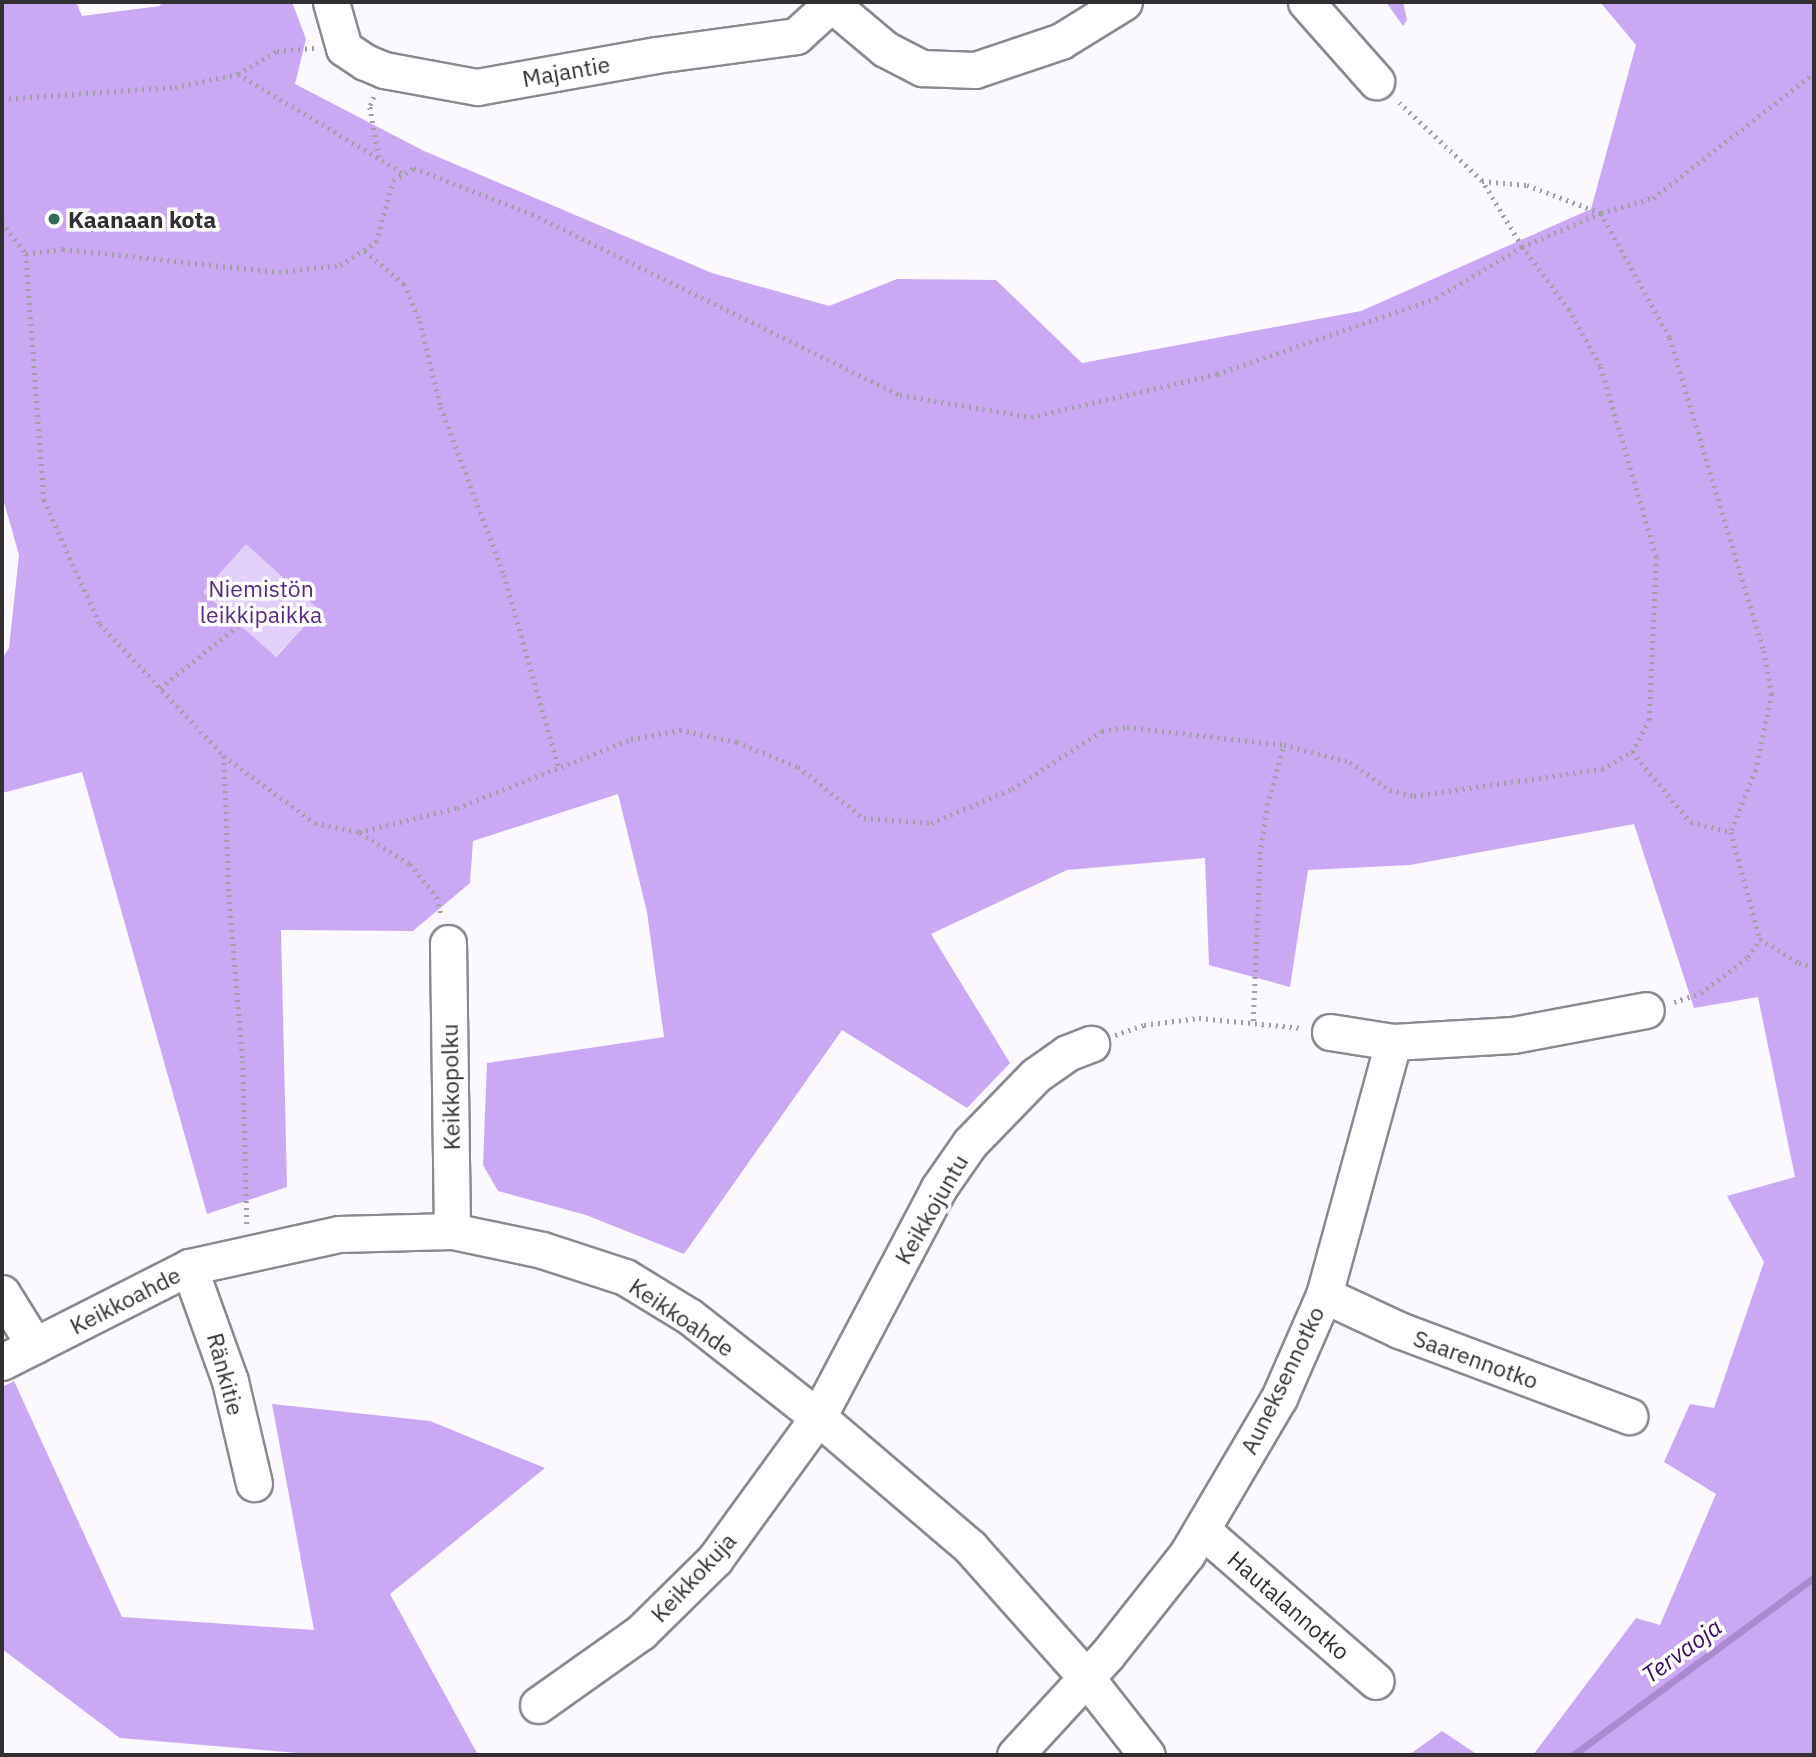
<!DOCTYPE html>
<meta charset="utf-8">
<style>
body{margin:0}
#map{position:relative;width:1816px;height:1757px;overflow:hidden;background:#fbf8ff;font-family:"IBM Plex Sans",sans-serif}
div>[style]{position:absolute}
.green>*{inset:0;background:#e2cffa}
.forest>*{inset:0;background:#cba8f3}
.stream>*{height:7px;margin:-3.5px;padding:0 3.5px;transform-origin:3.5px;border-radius:3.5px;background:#ab89d1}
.path>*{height:4.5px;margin-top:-2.25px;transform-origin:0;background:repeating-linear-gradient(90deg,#a19fa4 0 2px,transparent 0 7px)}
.roads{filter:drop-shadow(2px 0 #8b898f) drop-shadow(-2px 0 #8b898f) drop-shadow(0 2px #8b898f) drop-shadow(0 -2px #8b898f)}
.minor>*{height:35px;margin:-17.5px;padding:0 17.5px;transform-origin:17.5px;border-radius:17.5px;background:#fff}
.dots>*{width:19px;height:19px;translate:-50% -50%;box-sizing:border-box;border:4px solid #fff;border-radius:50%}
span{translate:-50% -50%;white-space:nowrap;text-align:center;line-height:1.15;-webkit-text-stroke:7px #fff;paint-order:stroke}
.street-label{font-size:23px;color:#312f32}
.poi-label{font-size:23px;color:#312f32;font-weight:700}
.left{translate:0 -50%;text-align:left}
.park-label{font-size:23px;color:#582b80}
.water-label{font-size:24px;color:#3d0a62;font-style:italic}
.frame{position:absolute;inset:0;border:4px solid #312f32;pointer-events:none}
</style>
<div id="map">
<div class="green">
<div style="clip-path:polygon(246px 543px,319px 610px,275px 657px,202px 592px)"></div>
</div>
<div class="forest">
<div style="clip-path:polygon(evenodd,2px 2px,76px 2px,82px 16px,160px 6px,162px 2px,292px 2px,306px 39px,295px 84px,424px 151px,712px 273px,829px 306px,897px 279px,996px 280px,1082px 363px,1361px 311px,1591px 209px,1636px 45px,1600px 2px,1814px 2px,1814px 1755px,1533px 1755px,1636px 1618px,1660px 1625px,1716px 1494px,1664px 1462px,1690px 1404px,1714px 1408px,1764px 1262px,1727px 1196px,1795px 1177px,1758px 997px,1694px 1008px,1634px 824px,1410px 865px,1308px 870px,1290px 987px,1209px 965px,1205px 858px,1067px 870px,931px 934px,1010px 1063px,967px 1108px,842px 1030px,684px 1254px,586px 1215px,498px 1191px,483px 1165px,487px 1063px,664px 1037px,647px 912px,618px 794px,473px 841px,470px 883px,413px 931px,281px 930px,287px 1187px,207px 1214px,82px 772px,2px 793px,2px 659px,9px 648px,19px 555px,2px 495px,2px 2px,246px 544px,319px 610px,276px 657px,203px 592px,246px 544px)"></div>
<div style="clip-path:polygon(1386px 2px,1403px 2px,1407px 20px,1403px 26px)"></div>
<div style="clip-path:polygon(14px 1381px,122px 1617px,314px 1630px,272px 1404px,430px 1421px,545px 1468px,390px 1594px,478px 1755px,321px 1755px,120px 1738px,2px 1649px,2px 1387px)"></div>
<div style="clip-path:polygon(1442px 1731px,1478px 1755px,1409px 1755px)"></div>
</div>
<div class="stream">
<div style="left:1573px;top:1755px;width:300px;rotate:-36.4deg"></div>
</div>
<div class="path">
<div style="left:238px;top:74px;width:191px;rotate:30.9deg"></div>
<div style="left:374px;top:97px;width:11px;rotate:112deg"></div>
<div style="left:370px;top:107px;width:51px;rotate:79.8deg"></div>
<div style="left:2px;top:99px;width:173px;rotate:-4deg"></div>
<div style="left:175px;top:87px;width:64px;rotate:-11.7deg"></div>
<div style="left:238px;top:74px;width:45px;rotate:-30.5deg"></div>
<div style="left:277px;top:51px;width:38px;rotate:-5deg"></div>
<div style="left:1482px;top:181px;width:45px;rotate:5.1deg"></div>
<div style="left:1527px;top:185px;width:79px;rotate:20.7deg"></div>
<div style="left:1601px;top:213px;width:143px;rotate:61.1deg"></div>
<div style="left:1670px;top:338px;width:327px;rotate:73.3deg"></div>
<div style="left:1764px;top:651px;width:44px;rotate:79.5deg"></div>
<div style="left:1772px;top:694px;width:78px;rotate:101.9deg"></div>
<div style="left:1756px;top:770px;width:67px;rotate:112deg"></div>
<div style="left:1731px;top:832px;width:111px;rotate:74.8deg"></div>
<div style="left:1760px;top:939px;width:46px;rotate:31.6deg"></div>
<div style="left:1799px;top:963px;width:16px;rotate:15deg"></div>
<div style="left:2px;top:222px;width:40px;rotate:53deg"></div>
<div style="left:26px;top:254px;width:247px;rotate:85.8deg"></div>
<div style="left:44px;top:500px;width:136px;rotate:65.7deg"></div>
<div style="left:100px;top:624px;width:181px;rotate:46.8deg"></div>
<div style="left:224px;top:756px;width:113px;rotate:36.4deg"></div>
<div style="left:315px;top:823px;width:45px;rotate:11.6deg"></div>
<div style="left:359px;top:832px;width:101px;rotate:-13.8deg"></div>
<div style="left:457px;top:808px;width:187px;rotate:-21.6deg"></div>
<div style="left:631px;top:739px;width:50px;rotate:-10.4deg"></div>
<div style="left:680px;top:730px;width:58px;rotate:11.9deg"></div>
<div style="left:737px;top:742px;width:66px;rotate:22.3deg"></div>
<div style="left:798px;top:767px;width:83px;rotate:37.7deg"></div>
<div style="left:864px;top:818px;width:67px;rotate:4.3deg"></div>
<div style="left:931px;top:823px;width:88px;rotate:-22.8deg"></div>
<div style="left:1012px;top:789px;width:107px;rotate:-32.8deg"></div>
<div style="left:1102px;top:731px;width:25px;rotate:-9deg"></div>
<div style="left:1127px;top:727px;width:158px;rotate:6.5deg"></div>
<div style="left:1284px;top:745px;width:68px;rotate:14.4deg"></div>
<div style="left:1350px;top:762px;width:49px;rotate:35deg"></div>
<div style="left:1390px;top:790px;width:25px;rotate:14deg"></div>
<div style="left:1414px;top:796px;width:190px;rotate:-8.2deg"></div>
<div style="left:1602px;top:769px;width:34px;rotate:-30deg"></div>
<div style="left:1632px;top:752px;width:36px;rotate:-62deg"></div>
<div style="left:1649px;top:720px;width:163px;rotate:-87.5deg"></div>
<div style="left:1656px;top:557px;width:199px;rotate:-106.3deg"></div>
<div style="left:1600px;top:366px;width:64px;rotate:-119deg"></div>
<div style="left:1569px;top:310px;width:79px;rotate:-126.7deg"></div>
<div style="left:1522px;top:247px;width:77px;rotate:-121.2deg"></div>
<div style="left:1482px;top:181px;width:117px;rotate:-136.7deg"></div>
<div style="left:365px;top:251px;width:51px;rotate:40.2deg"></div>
<div style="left:404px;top:284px;width:40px;rotate:66.6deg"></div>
<div style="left:420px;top:321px;width:89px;rotate:76.3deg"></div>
<div style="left:441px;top:407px;width:179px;rotate:69.4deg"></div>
<div style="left:504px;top:575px;width:201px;rotate:74.1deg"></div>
<div style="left:26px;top:254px;width:37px;rotate:-8deg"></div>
<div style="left:63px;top:249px;width:217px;rotate:6.1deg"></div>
<div style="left:279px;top:272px;width:61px;rotate:-6.5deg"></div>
<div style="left:340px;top:265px;width:43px;rotate:-32.6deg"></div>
<div style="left:376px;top:242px;width:64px;rotate:-74.7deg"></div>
<div style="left:393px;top:180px;width:24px;rotate:-30deg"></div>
<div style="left:414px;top:168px;width:127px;rotate:21.3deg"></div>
<div style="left:532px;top:214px;width:410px;rotate:26.2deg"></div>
<div style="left:900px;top:395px;width:133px;rotate:9.5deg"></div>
<div style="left:1031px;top:417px;width:191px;rotate:-13deg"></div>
<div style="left:1217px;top:374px;width:232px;rotate:-19.1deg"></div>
<div style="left:1436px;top:298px;width:100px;rotate:-30.7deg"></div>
<div style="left:1522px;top:247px;width:86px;rotate:-23.3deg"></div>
<div style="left:1601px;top:213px;width:54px;rotate:-16.1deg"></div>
<div style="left:1653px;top:198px;width:204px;rotate:-37.8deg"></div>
<div style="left:160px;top:688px;width:123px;rotate:-38.7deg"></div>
<div style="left:1632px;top:752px;width:92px;rotate:49.9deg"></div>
<div style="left:1691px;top:822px;width:41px;rotate:14deg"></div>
<div style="left:224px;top:756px;width:139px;rotate:87.9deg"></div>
<div style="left:229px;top:895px;width:167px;rotate:85.2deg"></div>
<div style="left:243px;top:1061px;width:164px;rotate:88.6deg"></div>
<div style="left:360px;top:833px;width:59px;rotate:31.8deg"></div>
<div style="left:410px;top:864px;width:43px;rotate:50.7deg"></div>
<div style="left:437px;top:897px;width:18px;rotate:77deg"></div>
<div style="left:1674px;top:1002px;width:28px;rotate:-18deg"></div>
<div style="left:1701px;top:993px;width:59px;rotate:-37.5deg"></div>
<div style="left:1748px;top:957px;width:22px;rotate:-56deg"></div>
<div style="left:1253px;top:1021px;width:167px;rotate:-87.6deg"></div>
<div style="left:1260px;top:854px;width:49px;rotate:-81.9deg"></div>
<div style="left:1267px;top:805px;width:62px;rotate:-74.2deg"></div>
<div style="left:1115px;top:1035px;width:31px;rotate:-19deg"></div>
<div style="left:1144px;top:1025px;width:55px;rotate:-7.3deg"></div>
<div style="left:1199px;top:1018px;width:104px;rotate:5.5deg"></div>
</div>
<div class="roads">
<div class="minor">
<div style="left:331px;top:2px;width:48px;rotate:74.2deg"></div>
<div style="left:344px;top:48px;width:25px;rotate:34deg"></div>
<div style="left:365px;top:62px;width:21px;rotate:23deg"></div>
<div style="left:384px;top:70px;width:95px;rotate:10.4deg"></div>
<div style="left:477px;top:87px;width:182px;rotate:-10.1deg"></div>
<div style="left:656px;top:55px;width:141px;rotate:-7.7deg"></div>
<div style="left:796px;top:36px;width:47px;rotate:-42.4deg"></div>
<div style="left:829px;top:2px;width:73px;rotate:40deg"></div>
<div style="left:885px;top:49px;width:42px;rotate:27.2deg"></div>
<div style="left:922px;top:68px;width:53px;rotate:2.2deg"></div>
<div style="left:975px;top:70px;width:91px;rotate:-18.6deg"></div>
<div style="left:1061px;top:41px;width:74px;rotate:-31.8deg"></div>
<div style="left:1306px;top:2px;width:106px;rotate:48.5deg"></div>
<div style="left:448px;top:943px;width:288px;rotate:89.2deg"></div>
<div style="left:1330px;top:1032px;width:64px;rotate:9deg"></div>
<div style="left:1393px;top:1042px;width:120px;rotate:-3.3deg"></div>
<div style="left:1513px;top:1035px;width:135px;rotate:-10.6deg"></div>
<div style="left:189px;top:1267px;width:121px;rotate:70.2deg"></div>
<div style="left:230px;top:1381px;width:105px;rotate:76.8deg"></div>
<div style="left:2px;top:1293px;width:62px;rotate:58.1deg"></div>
<div style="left:1324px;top:1295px;width:83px;rotate:25deg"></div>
<div style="left:1399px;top:1330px;width:246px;rotate:20.5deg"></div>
<div style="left:2px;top:1362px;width:210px;rotate:-26.9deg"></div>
<div style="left:189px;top:1267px;width:154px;rotate:-12.4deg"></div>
<div style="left:339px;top:1234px;width:113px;rotate:-1.5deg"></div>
<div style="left:452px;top:1231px;width:92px;rotate:11.9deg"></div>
<div style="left:542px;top:1250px;width:87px;rotate:18deg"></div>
<div style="left:625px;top:1277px;width:75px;rotate:31.4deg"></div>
<div style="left:689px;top:1316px;width:164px;rotate:38.1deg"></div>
<div style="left:818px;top:1417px;width:200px;rotate:40.5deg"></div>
<div style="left:970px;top:1547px;width:173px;rotate:48.3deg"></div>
<div style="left:1085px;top:1676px;width:100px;rotate:51.9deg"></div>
<div style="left:1202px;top:1530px;width:230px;rotate:41deg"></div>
<div style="left:538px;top:1705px;width:126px;rotate:-35.3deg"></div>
<div style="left:641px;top:1632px;width:104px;rotate:-44.6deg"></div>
<div style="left:715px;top:1559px;width:175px;rotate:-54deg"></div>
<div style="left:818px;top:1417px;width:258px;rotate:-62.2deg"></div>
<div style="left:938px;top:1189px;width:56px;rotate:-55.2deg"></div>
<div style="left:970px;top:1143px;width:95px;rotate:-45.9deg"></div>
<div style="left:1036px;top:1075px;width:38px;rotate:-35deg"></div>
<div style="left:1067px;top:1053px;width:26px;rotate:-21deg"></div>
<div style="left:1015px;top:1755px;width:136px;rotate:-47.4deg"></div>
<div style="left:1107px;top:1655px;width:129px;rotate:-51.6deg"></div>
<div style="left:1187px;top:1554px;width:181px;rotate:-59.5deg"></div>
<div style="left:1279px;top:1398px;width:112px;rotate:-66.4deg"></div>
<div style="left:1324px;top:1295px;width:262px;rotate:-74.7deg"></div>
</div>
</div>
<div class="dots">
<div style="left:54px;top:219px;background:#326c55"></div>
</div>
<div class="street-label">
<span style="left:566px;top:71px;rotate:-10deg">Majantie</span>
<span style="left:450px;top:1087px;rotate:-91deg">Keikkopolku</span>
<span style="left:931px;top:1209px;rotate:-60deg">Keikkojuntu</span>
<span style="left:125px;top:1300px;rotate:-27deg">Keikkoahde</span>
<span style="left:682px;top:1317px;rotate:34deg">Keikkoahde</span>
<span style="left:1476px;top:1359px;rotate:20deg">Saarennotko</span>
<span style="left:226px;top:1374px;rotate:75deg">Ränkitie</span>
<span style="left:1282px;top:1380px;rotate:-64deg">Auneksennotko</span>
<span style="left:693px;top:1577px;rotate:-47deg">Keikkokuja</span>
<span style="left:1289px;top:1605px;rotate:41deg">Hautalannotko</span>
</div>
<div class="poi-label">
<span class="left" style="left:68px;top:219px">Kaanaan kota</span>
</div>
<div class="park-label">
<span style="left:261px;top:601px">Niemistön<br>leikkipaikka</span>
</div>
<div class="water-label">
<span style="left:1682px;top:1651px;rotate:-36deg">Tervaoja</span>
</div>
<div class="frame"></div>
</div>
